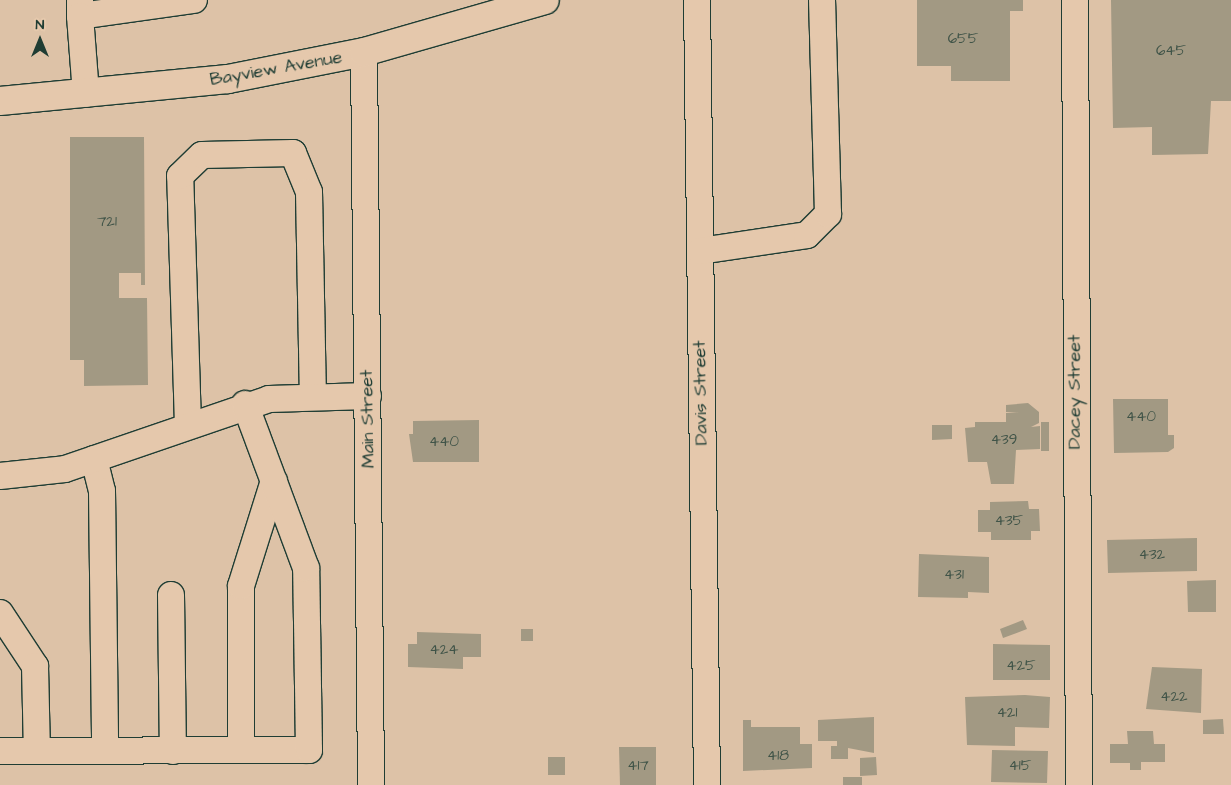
<!DOCTYPE html>
<style>
body{margin:0}
#map{position:relative;width:1231px;height:785px;overflow:hidden;background:#ddc2a7;font-family:"Architects Daughter",sans-serif}
div>[style]{position:absolute}
.building>*{inset:0;background:#a29983}
.roads{filter:drop-shadow(1px 0 #1f3d34) drop-shadow(-1px 0 #1f3d34) drop-shadow(0 1px #1f3d34) drop-shadow(0 -1px #1f3d34)}
.minor>*{height:26px;margin:-13px;padding:0 13px;transform-origin:13px;border-radius:13px;background:#e5c8ac}
.major>*{height:28px;margin:-14px;padding:0 14px;transform-origin:14px;border-radius:14px;background:#e5c8ac}
span{translate:-50% -50%;white-space:nowrap;text-align:center;line-height:1.15;-webkit-text-stroke:4px #e5c8ac;paint-order:stroke}
.number-label{font-size:15px;color:#405448}
.number-label span{-webkit-text-stroke-width:0}
.street-label{font-size:18px;color:#1f3d34}
.north{position:absolute;left:15px;top:15px;width:50px;height:50px;-webkit-text-stroke:4px #e5c8ac;paint-order:stroke;rotate:0deg;font-size:14px;font-weight:700;line-height:20px;text-align:center;color:#1f3d34}
.north::after{content:'';display:block;margin:auto;width:18px;height:22px;background:#1f3d34;clip-path:polygon(50% 0,100% 100%,50% 72%,0 100%)}
</style>
<div id="map">
<div class="building">
<div style="clip-path:polygon(917px 0,1023px 0,1023px 11px,1010px 11px,1010px 81px,951px 81px,951px 66px,917px 66px)"></div>
<div style="clip-path:polygon(1111px 0,1231px 0,1231px 101px,1211px 101px,1208px 154px,1152px 155px,1152px 127px,1113px 128px)"></div>
<div style="clip-path:polygon(70px 137px,144px 137px,145px 285px,141px 285px,141px 273px,119px 273px,119px 298px,147px 298px,148px 385px,84px 386px,84px 360px,70px 360px)"></div>
<div style="clip-path:polygon(1113px 399px,1168px 399px,1168px 435px,1174px 435px,1174px 448px,1168px 452px,1114px 453px)"></div>
<div style="clip-path:polygon(1028px 403px,1039px 412px,1039px 423px,1031px 427px,1040px 426px,1040px 449px,1016px 450px,1014px 484px,991px 484px,987px 462px,968px 462px,965px 428px,975px 427px,975px 422px,1006px 422px,1006px 413px,1019px 412px,1006px 412px,1006px 405px)"></div>
<div style="clip-path:polygon(479px 420px,479px 462px,413px 462px,409px 434px,413px 434px,413px 421px)"></div>
<div style="clip-path:polygon(1041px 422px,1049px 422px,1049px 451px,1041px 451px)"></div>
<div style="clip-path:polygon(932px 425px,952px 425px,952px 439px,932px 440px)"></div>
<div style="clip-path:polygon(1028px 501px,1029px 509px,1039px 509px,1040px 531px,1031px 531px,1031px 540px,991px 540px,991px 532px,978px 532px,978px 510px,990px 510px,990px 502px)"></div>
<div style="clip-path:polygon(1197px 538px,1197px 571px,1108px 573px,1107px 540px)"></div>
<div style="clip-path:polygon(919px 554px,989px 557px,989px 593px,968px 592px,968px 598px,918px 597px)"></div>
<div style="clip-path:polygon(1216px 580px,1216px 612px,1188px 612px,1187px 581px)"></div>
<div style="clip-path:polygon(1023px 620px,1027px 629px,1003px 638px,1000px 629px)"></div>
<div style="clip-path:polygon(521px 629px,533px 629px,533px 641px,521px 641px)"></div>
<div style="clip-path:polygon(417px 632px,481px 634px,481px 657px,463px 657px,463px 669px,408px 667px,408px 644px,417px 644px)"></div>
<div style="clip-path:polygon(993px 644px,1050px 645px,1050px 680px,993px 680px)"></div>
<div style="clip-path:polygon(1152px 667px,1202px 669px,1201px 713px,1146px 709px)"></div>
<div style="clip-path:polygon(1025px 695px,1050px 697px,1049px 728px,1015px 727px,1015px 746px,967px 745px,965px 697px)"></div>
<div style="clip-path:polygon(874px 717px,874px 753px,848px 748px,848px 759px,831px 759px,831px 746px,837px 746px,837px 741px,818px 741px,818px 720px)"></div>
<div style="clip-path:polygon(1223px 719px,1224px 734px,1203px 734px,1203px 720px)"></div>
<div style="clip-path:polygon(743px 720px,751px 720px,751px 727px,800px 727px,800px 744px,812px 744px,812px 768px,743px 771px)"></div>
<div style="clip-path:polygon(1127px 731px,1153px 731px,1154px 744px,1165px 744px,1165px 762px,1141px 762px,1141px 770px,1130px 770px,1130px 763px,1110px 763px,1110px 744px,1128px 744px)"></div>
<div style="clip-path:polygon(619px 747px,656px 747px,656px 785px,620px 785px)"></div>
<div style="clip-path:polygon(992px 750px,1048px 751px,1047px 783px,991px 782px)"></div>
<div style="clip-path:polygon(548px 757px,565px 757px,565px 775px,548px 775px)"></div>
<div style="clip-path:polygon(876px 757px,877px 775px,860px 776px,860px 758px)"></div>
<div style="clip-path:polygon(843px 777px,862px 777px,862px 785px,843px 785px)"></div>
</div>
<div class="roads">
<div class="minor">
<div style="left:80px;top:0;width:16px;rotate:90deg"></div>
<div style="left:80px;top:16px;width:115px;rotate:-8deg"></div>
<div style="left:697px;top:0;width:785px;rotate:89.27deg"></div>
<div style="left:1075px;top:0;width:785px;rotate:89.71deg"></div>
<div style="left:80px;top:16px;width:78px;rotate:85.6deg"></div>
<div style="left:364px;top:52px;width:733px;rotate:89.45deg"></div>
<div style="left:700px;top:251px;width:108px;rotate:-8.5deg"></div>
<div style="left:807px;top:235px;width:30px;rotate:-45deg"></div>
<div style="left:828px;top:214px;width:214px;rotate:-91.6deg"></div>
<div style="left:188px;top:425px;width:249px;rotate:-91.8deg"></div>
<div style="left:180px;top:176px;width:30px;rotate:-44deg"></div>
<div style="left:202px;top:155px;width:91px;rotate:-1.3deg"></div>
<div style="left:293px;top:153px;width:42px;rotate:67.7deg"></div>
<div style="left:309px;top:192px;width:204px;rotate:88.9deg"></div>
<div style="left:94px;top:459px;width:33px;rotate:76deg"></div>
<div style="left:102px;top:491px;width:260px;rotate:89.3deg"></div>
<div style="left:0;top:476px;width:65px;rotate:-6.1deg"></div>
<div style="left:65px;top:469px;width:216px;rotate:-18.9deg"></div>
<div style="left:269px;top:399px;width:99px;rotate:-1.7deg"></div>
<div style="left:171px;top:595px;width:156px;rotate:89.3deg"></div>
<div style="left:0;top:613px;width:64px;rotate:56.6deg"></div>
<div style="left:35px;top:666px;width:85px;rotate:88.7deg"></div>
<div style="left:241px;top:750px;width:164px;rotate:-90deg"></div>
<div style="left:241px;top:586px;width:110px;rotate:-72.6deg"></div>
<div style="left:0;top:751px;width:309px;rotate:-0.2deg"></div>
<div style="left:309px;top:750px;width:182px;rotate:-90.9deg"></div>
<div style="left:306px;top:568px;width:175px;rotate:-110.4deg"></div>
</div>
<div class="major">
<div style="left:0;top:101px;width:229px;rotate:-5.5deg"></div>
<div style="left:228px;top:79px;width:139px;rotate:-11.2deg"></div>
<div style="left:364px;top:52px;width:188px;rotate:-16deg"></div>
</div>
</div>
<div class="number-label">
<span style="left:963px;top:39px">655</span>
<span style="left:1171px;top:51px">645</span>
<span style="left:107px;top:222px">721</span>
<span style="left:1141px;top:417px">440</span>
<span style="left:1004px;top:440px">439</span>
<span style="left:444px;top:442px">440</span>
<span style="left:1009px;top:521px">435</span>
<span style="left:1152px;top:555px">432</span>
<span style="left:954px;top:575px">431</span>
<span style="left:444px;top:650px">424</span>
<span style="left:1021px;top:666px">425</span>
<span style="left:1174px;top:697px">422</span>
<span style="left:1007px;top:713px">421</span>
<span style="left:778px;top:756px">418</span>
<span style="left:638px;top:766px">417</span>
<span style="left:1020px;top:766px">415</span>
</div>
<div class="street-label">
<span style="left:276px;top:69px;rotate:-10deg">Bayview Avenue</span>
<span style="left:1075px;top:392px;rotate:-90deg">Dacey Street</span>
<span style="left:701px;top:393px;rotate:-91deg">Davis Street</span>
<span style="left:368px;top:419px;rotate:-91deg">Main Street</span>
</div>
<div class="north">N</div>
</div>
